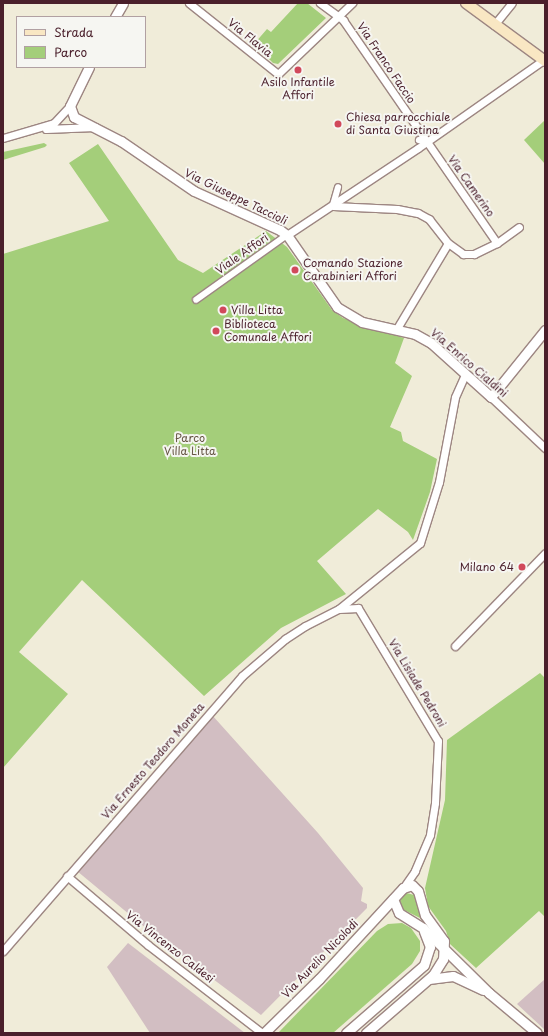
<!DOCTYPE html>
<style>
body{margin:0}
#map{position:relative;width:548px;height:1036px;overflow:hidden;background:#f0ecd9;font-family:"Playpen Sans",sans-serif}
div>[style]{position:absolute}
.industrial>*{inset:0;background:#d2bec2}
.green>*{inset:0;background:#a4ce7a}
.roads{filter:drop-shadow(1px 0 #9d8682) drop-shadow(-1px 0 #9d8682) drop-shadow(0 1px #9d8682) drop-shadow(0 -1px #9d8682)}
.pedestrian>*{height:5.5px;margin:-2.75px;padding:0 2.75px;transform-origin:2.75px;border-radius:2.75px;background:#fff}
.minor>*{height:7px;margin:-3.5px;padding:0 3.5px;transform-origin:3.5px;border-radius:3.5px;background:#fff}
.tertiary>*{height:9px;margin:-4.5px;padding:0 4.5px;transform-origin:4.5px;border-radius:4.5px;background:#fff}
.secondary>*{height:10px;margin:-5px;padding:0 5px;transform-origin:5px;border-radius:5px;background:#f9e7c3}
.dots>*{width:11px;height:11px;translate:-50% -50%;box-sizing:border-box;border:2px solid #f6f6f2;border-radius:50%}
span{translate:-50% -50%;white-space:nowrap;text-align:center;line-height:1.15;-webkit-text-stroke:4px #f6f6f2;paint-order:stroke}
.street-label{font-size:11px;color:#4a1f2b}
.poi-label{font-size:11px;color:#4a1f2b}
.left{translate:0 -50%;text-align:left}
.right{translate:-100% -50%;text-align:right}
.park-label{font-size:11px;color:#655443}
.frame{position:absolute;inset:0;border:4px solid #4a1f2b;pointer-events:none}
.legend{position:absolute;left:16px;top:16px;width:130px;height:52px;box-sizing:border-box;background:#f6f6f2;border:1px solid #b1a0a2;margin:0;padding:5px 7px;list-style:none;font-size:12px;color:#4a1f2b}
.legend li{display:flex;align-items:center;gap:8px;height:20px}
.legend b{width:20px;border:1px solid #b1a0a2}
</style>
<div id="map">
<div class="industrial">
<div style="clip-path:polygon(212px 715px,318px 833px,363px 888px,361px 901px,367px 904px,367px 908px,261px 1015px,153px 934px,77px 871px)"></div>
<div style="clip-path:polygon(128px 943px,245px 1033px,150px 1033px,107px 967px)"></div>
<div style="clip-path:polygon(545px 979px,545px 1030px,517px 1004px)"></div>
</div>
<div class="green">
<div style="clip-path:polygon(298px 3px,307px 3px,326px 18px,278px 64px,273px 63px,254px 44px,267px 29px,271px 32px)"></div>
<div style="clip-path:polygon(545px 120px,545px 164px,524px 140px)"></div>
<div style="clip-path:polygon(44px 143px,47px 145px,45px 147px,3px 160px,3px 152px)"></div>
<div style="clip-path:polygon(98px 144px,178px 260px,203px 273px,266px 231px,287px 247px,332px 310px,343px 318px,404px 338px,395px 363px,412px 376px,390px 427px,401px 432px,403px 441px,437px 459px,430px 492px,413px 540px,408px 532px,378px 509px,317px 561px,346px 594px,281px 628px,204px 696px,82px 580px,19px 652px,68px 694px,3px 768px,3px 254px,109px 221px,69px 163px)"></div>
<div style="clip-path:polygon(540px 673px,545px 678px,545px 917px,539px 911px,476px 968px,450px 944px,446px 931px,428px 906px,425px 888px,445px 800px,447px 740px)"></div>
<div style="clip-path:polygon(403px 892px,414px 895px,419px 909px,432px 930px,420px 918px,402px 909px,398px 901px)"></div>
<div style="clip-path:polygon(402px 923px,411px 928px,420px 941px,420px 951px,412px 964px,333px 1033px,278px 1033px,377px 931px,388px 924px)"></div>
</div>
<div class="roads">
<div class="pedestrian">
<div style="left:419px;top:140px;width:8px;rotate:14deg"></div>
<div style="left:333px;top:205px;width:18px;rotate:-74deg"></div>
<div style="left:196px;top:300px;width:112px;rotate:-35.5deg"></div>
</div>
<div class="minor">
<div style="left:189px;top:3px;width:114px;rotate:38.6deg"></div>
<div style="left:278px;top:74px;width:103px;rotate:-43.8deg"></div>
<div style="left:320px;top:3px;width:29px;rotate:36deg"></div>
<div style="left:343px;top:20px;width:271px;rotate:55.4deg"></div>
<div style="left:494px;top:25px;width:28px;rotate:-51deg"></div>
<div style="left:46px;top:129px;width:49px;rotate:-2.3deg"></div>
<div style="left:3px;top:138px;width:53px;rotate:-16.4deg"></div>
<div style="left:54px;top:123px;width:23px;rotate:-47deg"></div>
<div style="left:333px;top:206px;width:64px;rotate:2.7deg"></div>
<div style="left:397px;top:209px;width:21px;rotate:11deg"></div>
<div style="left:418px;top:213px;width:13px;rotate:29deg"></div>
<div style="left:429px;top:219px;width:31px;rotate:52deg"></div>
<div style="left:448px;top:243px;width:19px;rotate:36deg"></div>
<div style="left:463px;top:254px;width:11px"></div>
<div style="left:474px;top:254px;width:25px;rotate:-26deg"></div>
<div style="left:497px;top:243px;width:27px;rotate:-36deg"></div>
<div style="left:287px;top:235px;width:157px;rotate:-33.6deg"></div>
<div style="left:418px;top:148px;width:153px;rotate:-35.1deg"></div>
<div style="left:396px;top:330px;width:101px;rotate:-59.1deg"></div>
<div style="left:491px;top:397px;width:74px;rotate:43.4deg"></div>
<div style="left:340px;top:608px;width:103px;rotate:-39.1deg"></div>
<div style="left:420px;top:543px;width:64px;rotate:-72.7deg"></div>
<div style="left:439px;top:482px;width:86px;rotate:-79.3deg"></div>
<div style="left:455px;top:397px;width:24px;rotate:-66deg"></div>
<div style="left:358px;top:608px;width:155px;rotate:59deg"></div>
<div style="left:438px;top:741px;width:62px;rotate:92.8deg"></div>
<div style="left:435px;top:803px;width:32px;rotate:99deg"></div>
<div style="left:430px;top:835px;width:39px;rotate:113deg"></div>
<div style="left:415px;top:871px;width:21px;rotate:125deg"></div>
<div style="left:455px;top:646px;width:129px;rotate:-45.9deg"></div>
<div style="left:67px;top:876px;width:106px;rotate:40.4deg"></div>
<div style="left:148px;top:945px;width:144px;rotate:37.7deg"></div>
<div style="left:3px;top:951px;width:364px;rotate:-49deg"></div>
<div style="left:242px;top:676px;width:57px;rotate:-40.7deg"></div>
<div style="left:285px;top:639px;width:24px;rotate:-33deg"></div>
<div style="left:305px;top:626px;width:38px;rotate:-27deg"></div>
<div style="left:339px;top:609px;width:19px;rotate:-3deg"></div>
</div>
<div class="tertiary">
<div style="left:115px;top:17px;width:16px;rotate:-60deg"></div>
<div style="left:89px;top:67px;width:43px;rotate:116deg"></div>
<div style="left:70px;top:106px;width:12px;rotate:70deg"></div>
<div style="left:74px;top:117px;width:53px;rotate:27.1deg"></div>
<div style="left:121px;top:141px;width:88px;rotate:34.4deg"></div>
<div style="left:194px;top:191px;width:94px;rotate:24.4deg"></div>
<div style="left:280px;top:230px;width:9px;rotate:36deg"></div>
<div style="left:287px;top:235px;width:88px;rotate:55.2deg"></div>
<div style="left:337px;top:307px;width:29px;rotate:31deg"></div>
<div style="left:362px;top:322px;width:54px;rotate:12.8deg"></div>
<div style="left:415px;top:334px;width:18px;rotate:29deg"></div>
<div style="left:431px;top:343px;width:81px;rotate:42deg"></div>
<div style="left:491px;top:397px;width:86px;rotate:-51.1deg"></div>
<div style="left:393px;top:899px;width:15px;rotate:67deg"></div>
<div style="left:399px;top:913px;width:28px;rotate:32deg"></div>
<div style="left:423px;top:928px;width:93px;rotate:44.6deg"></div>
<div style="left:489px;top:993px;width:62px;rotate:39.8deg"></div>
<div style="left:429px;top:979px;width:24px;rotate:-7deg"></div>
<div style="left:453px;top:976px;width:33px;rotate:25deg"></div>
<div style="left:264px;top:1033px;width:77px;rotate:-44.5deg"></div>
<div style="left:319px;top:979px;width:124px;rotate:-47.3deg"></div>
<div style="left:403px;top:888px;width:9px;rotate:-18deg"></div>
<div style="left:412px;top:885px;width:8px;rotate:45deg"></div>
<div style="left:418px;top:891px;width:25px;rotate:74deg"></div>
<div style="left:425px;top:915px;width:32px;rotate:54deg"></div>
<div style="left:444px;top:941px;width:18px;rotate:93deg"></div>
<div style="left:443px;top:959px;width:19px;rotate:122deg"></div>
<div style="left:433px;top:975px;width:89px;rotate:139.1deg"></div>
<div style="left:346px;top:1033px;width:103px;rotate:-41.1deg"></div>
<div style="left:424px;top:965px;width:19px;rotate:-72deg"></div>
<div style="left:430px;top:947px;width:17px;rotate:-111deg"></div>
</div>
<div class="secondary">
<div style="left:466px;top:3px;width:98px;rotate:36.3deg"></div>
</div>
</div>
<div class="dots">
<div style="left:298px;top:70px;background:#d1495b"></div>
<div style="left:338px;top:124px;background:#d1495b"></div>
<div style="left:295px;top:270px;background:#d1495b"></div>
<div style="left:223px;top:310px;background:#d1495b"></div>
<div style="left:216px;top:331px;background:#d1495b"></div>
<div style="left:522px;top:567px;background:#d1495b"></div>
</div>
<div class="street-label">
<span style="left:250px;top:38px;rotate:39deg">Via Flavia</span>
<span style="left:386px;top:63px;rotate:56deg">Via Franco Faccio</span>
<span style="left:471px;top:186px;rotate:55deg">Via Camerino</span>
<span style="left:236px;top:197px;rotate:26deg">Via Giuseppe Taccioli</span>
<span style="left:242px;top:254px;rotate:-35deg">Viale Affori</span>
<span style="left:469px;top:363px;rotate:41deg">Via Enrico Cialdini</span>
<span style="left:417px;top:683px;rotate:59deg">Via Lisiade Pedroni</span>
<span style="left:153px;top:761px;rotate:-49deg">Via Ernesto Teodoro Moneta</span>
<span style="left:170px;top:947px;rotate:38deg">Via Vincenzo Caldesi</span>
<span style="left:320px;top:959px;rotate:-46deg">Via Aurelio Nicolodi</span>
</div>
<div class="poi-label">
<span style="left:298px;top:89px">Asilo Infantile<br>Affori</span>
<span class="left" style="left:346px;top:124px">Chiesa parrocchiale<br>di Santa Giustina</span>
<span class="left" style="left:303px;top:270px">Comando Stazione<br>Carabinieri Affori</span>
<span class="left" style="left:231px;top:310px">Villa Litta</span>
<span class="left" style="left:224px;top:331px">Biblioteca<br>Comunale Affori</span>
<span class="right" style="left:514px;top:567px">Milano 64</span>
</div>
<div class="park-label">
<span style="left:190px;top:445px">Parco<br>Villa Litta</span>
</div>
<div class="frame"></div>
<ul class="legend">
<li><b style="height:5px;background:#f9e7c3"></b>Strada</li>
<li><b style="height:11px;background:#a4ce7a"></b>Parco</li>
</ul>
</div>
